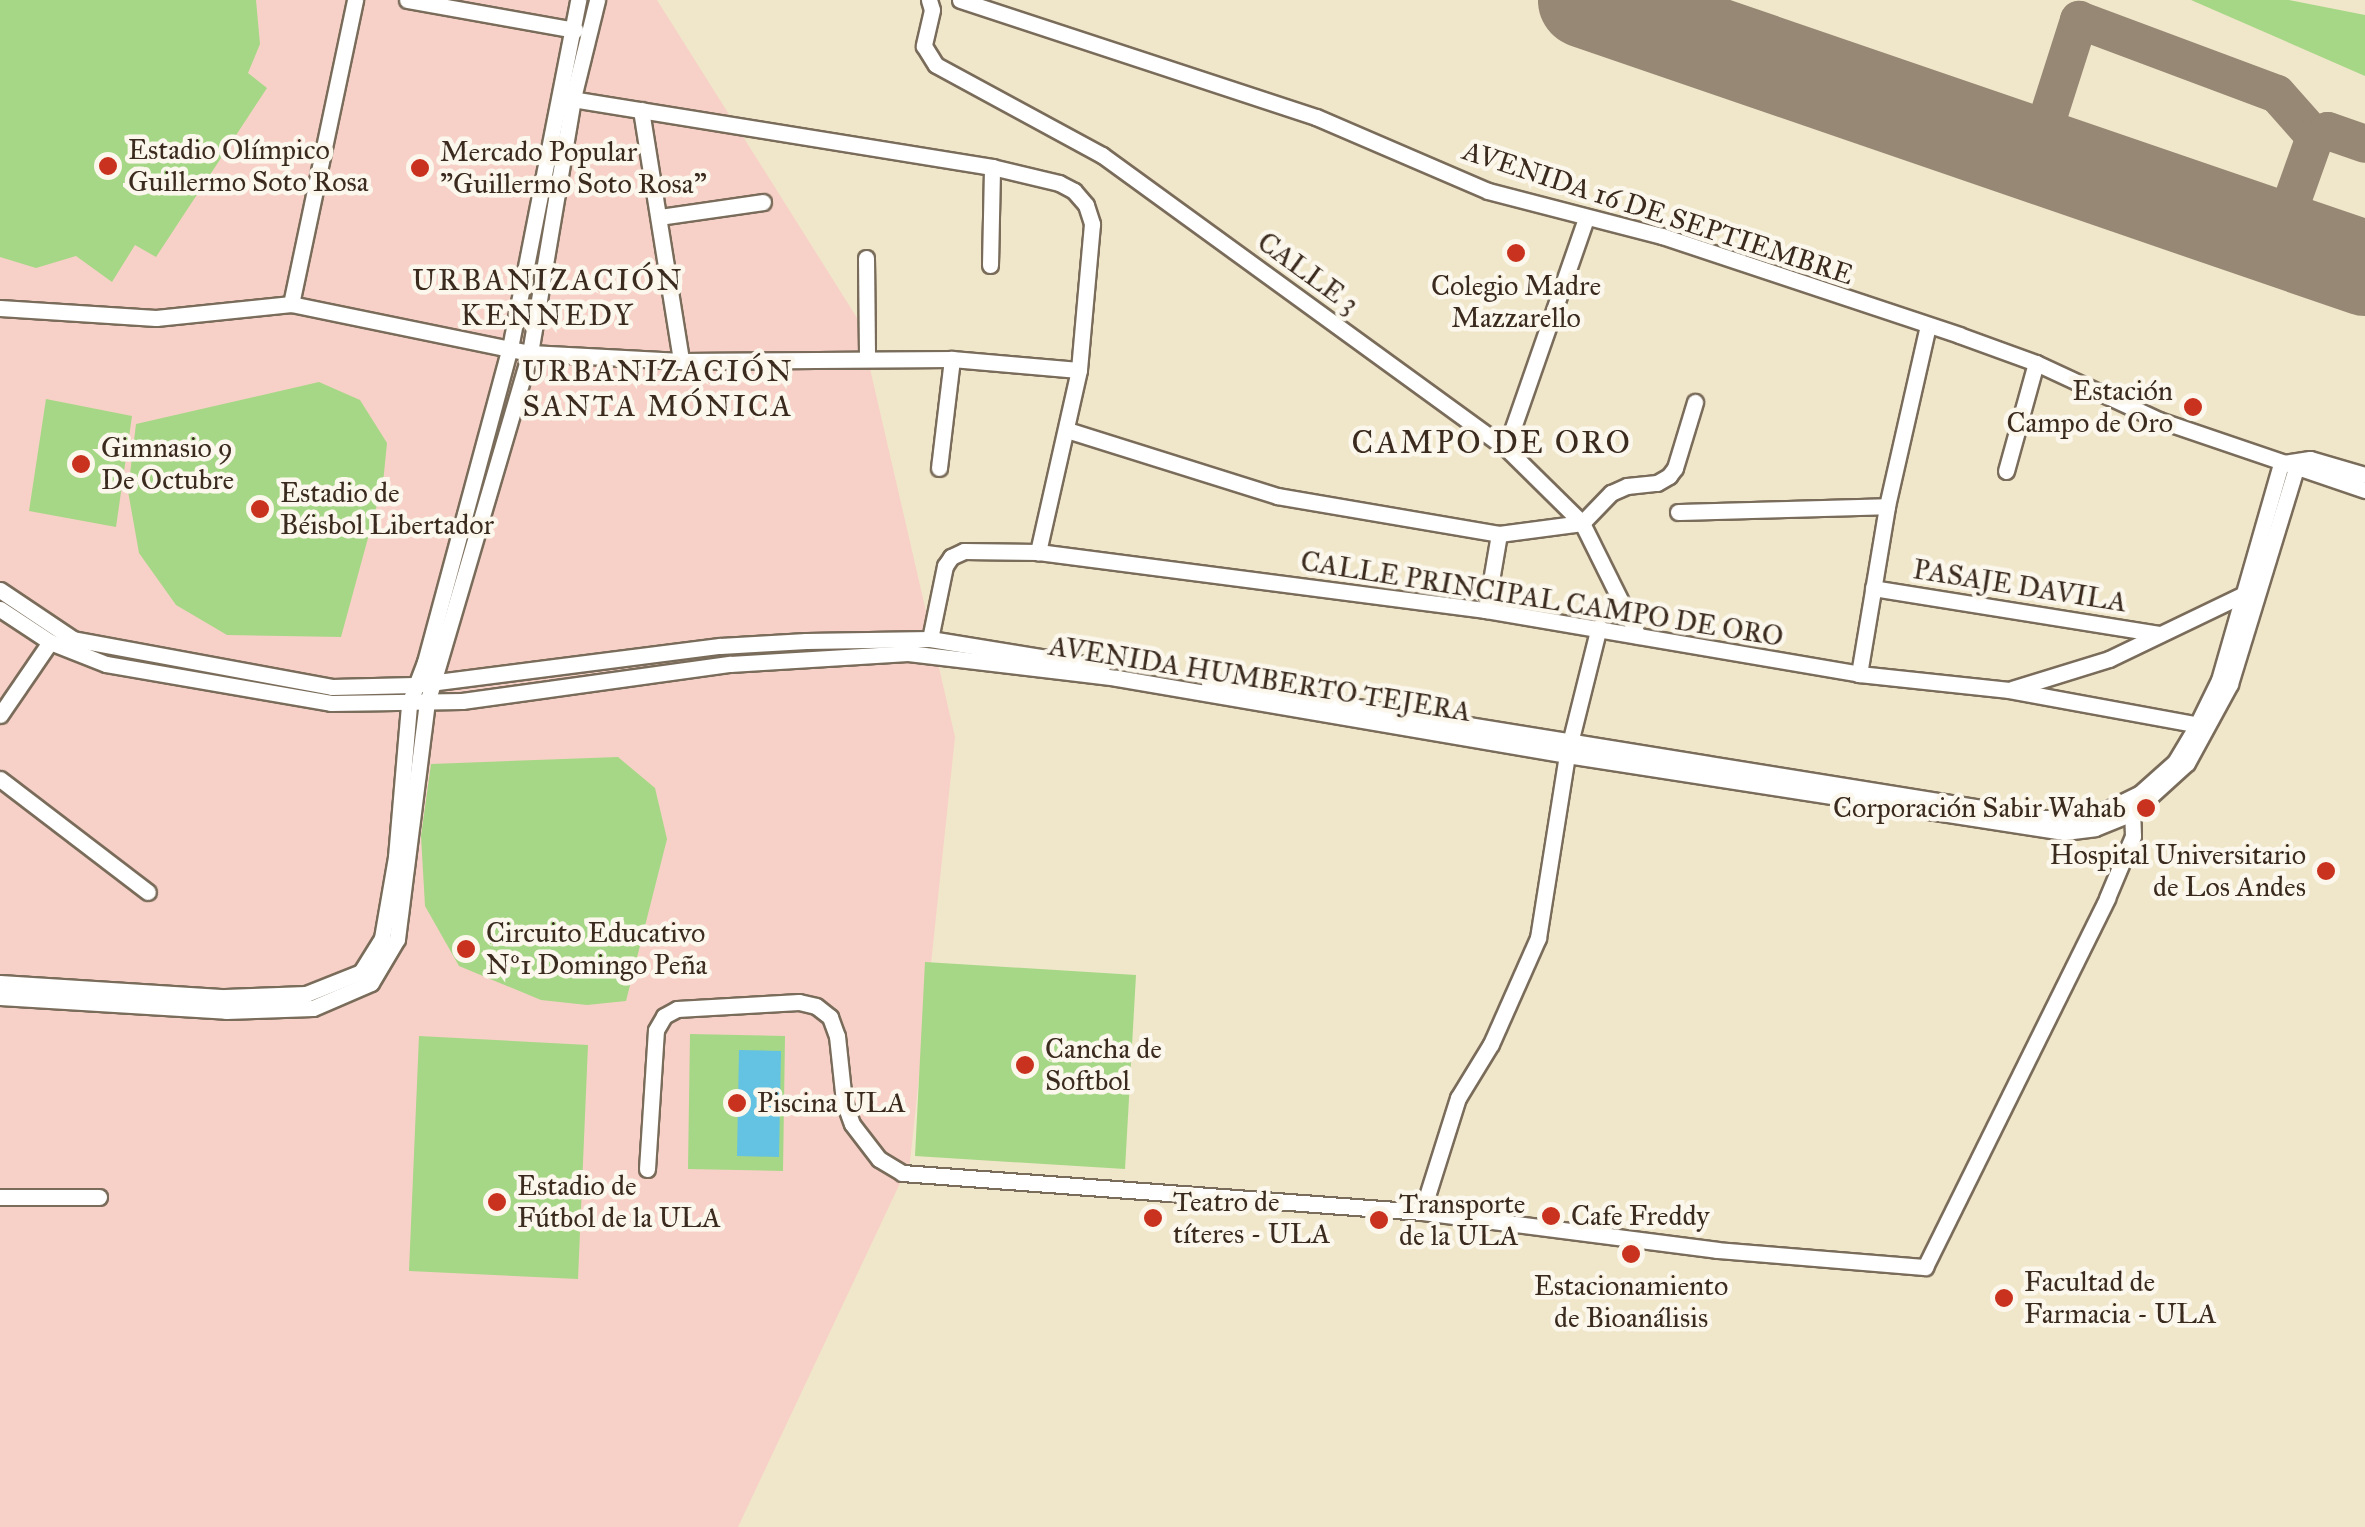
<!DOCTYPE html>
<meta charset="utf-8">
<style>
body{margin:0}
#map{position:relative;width:2365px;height:1527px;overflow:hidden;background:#f0e6ca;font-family:"IM FELL Great Primer",serif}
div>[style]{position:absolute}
.built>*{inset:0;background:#f7d1c7}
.green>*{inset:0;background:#a6d786}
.water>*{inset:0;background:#64c2e2}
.taxiway>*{height:38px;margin:-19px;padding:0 19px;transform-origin:19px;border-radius:19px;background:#968874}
.runway>*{height:95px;margin:-47.5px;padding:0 47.5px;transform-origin:47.5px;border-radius:47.5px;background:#968874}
.roads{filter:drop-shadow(2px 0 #7a6c5a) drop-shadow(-2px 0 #7a6c5a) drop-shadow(0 2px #7a6c5a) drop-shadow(0 -2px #7a6c5a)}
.minor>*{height:15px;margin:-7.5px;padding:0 7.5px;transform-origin:7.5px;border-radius:7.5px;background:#fff}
.dots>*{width:28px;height:28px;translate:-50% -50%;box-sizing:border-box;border:5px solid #fbf7ec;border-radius:50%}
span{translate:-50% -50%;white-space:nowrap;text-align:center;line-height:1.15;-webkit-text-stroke:9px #fbf7ec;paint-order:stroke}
.poi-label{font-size:28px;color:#3b2a1e}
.left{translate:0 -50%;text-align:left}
.right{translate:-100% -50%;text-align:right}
.street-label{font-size:28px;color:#3b2a1e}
.neighbourhood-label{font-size:30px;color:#3b2a1e;letter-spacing:2.5px}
.quarter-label{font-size:32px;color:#3b2a1e;letter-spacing:2.5px}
</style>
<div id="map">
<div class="built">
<div style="clip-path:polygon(0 0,657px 0,859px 321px,955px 737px,910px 1162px,738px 1527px,0 1527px)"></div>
</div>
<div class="green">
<div style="clip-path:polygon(0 0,256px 0,260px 44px,248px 73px,267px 88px,156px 257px,135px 245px,112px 282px,76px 256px,36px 268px,0 257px)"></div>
<div style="clip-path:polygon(2191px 0,2289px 0,2365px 15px,2365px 76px)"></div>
<div style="clip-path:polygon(319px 382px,360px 400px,387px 443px,383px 483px,341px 637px,227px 635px,176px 605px,139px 553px,128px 491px,136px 424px)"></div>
<div style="clip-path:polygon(46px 399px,132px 416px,116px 527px,29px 511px)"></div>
<div style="clip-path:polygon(618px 757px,655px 788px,667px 839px,626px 1001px,587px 1005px,541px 1000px,459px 966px,425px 906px,421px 836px,431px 764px)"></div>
<div style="clip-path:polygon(925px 962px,1136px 975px,1125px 1169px,915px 1156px)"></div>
<div style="clip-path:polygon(690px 1034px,785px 1036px,783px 1171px,688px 1169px)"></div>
<div style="clip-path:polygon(419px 1036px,588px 1045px,578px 1279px,409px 1271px)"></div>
</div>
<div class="water">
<div style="clip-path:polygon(739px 1050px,781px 1051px,779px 1157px,737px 1156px)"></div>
</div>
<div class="taxiway">
<div style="left:2036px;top:155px;width:142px;rotate:-72.3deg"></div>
<div style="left:2079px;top:20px;width:211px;rotate:20.5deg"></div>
<div style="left:2277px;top:94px;width:57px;rotate:48.5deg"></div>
<div style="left:2279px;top:238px;width:107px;rotate:-70.4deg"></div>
<div style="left:2315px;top:137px;width:14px;rotate:-25deg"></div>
<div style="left:2328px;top:131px;width:39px;rotate:19deg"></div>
</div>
<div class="runway">
<div style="left:1585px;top:0;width:825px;rotate:18.96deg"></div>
</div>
<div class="roads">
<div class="minor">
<div style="left:407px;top:0;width:171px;rotate:10.1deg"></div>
<div style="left:929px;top:0;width:10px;rotate:73deg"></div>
<div style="left:932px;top:10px;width:37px;rotate:103deg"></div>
<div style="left:924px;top:46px;width:22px;rotate:58deg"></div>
<div style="left:936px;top:65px;width:189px;rotate:28.5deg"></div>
<div style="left:1102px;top:155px;width:499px;rotate:36deg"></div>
<div style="left:1506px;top:448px;width:107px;rotate:44.6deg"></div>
<div style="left:1582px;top:523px;width:126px;rotate:63.6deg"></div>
<div style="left:960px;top:0;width:375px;rotate:18.2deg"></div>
<div style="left:1316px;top:117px;width:187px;rotate:23.3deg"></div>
<div style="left:1488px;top:191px;width:180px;rotate:14.5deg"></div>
<div style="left:1662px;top:236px;width:313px;rotate:18.4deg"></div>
<div style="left:1959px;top:335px;width:82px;rotate:20deg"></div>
<div style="left:2036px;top:363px;width:136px;rotate:24.9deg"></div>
<div style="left:2159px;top:420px;width:218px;rotate:18.8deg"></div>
<div style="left:566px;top:98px;width:432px;rotate:9.2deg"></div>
<div style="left:992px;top:167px;width:69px;rotate:13.4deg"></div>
<div style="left:1059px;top:183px;width:17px;rotate:28deg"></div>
<div style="left:1074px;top:191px;width:18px;rotate:49deg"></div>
<div style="left:1086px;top:205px;width:20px;rotate:72deg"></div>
<div style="left:1092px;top:224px;width:147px;rotate:95.1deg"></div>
<div style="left:1079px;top:370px;width:187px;rotate:102.7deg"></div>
<div style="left:641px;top:110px;width:254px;rotate:80.9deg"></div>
<div style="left:659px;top:217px;width:105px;rotate:-8.2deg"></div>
<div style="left:866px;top:258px;width:100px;rotate:89.4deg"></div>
<div style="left:990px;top:265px;width:98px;rotate:-88.8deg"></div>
<div style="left:291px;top:304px;width:311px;rotate:-78.1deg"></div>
<div style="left:0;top:308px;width:156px;rotate:3.7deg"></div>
<div style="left:156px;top:318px;width:136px;rotate:-5.9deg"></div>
<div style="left:291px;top:304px;width:244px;rotate:11.6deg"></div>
<div style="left:530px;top:353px;width:151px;rotate:3deg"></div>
<div style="left:681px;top:361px;width:271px;rotate:-0.4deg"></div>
<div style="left:952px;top:359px;width:127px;rotate:5deg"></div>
<div style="left:1067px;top:430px;width:220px;rotate:17.4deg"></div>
<div style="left:1277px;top:496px;width:225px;rotate:9.7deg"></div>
<div style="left:1499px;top:534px;width:84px;rotate:-7.5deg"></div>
<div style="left:1582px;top:523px;width:42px;rotate:-46deg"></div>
<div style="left:1611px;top:493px;width:17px;rotate:-24deg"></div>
<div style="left:1627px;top:486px;width:30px;rotate:-6deg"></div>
<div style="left:1657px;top:483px;width:14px;rotate:-30deg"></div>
<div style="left:1669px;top:476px;width:10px;rotate:-53deg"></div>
<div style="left:1675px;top:468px;width:69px;rotate:-73.1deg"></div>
<div style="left:1506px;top:448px;width:244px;rotate:-70.8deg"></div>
<div style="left:2284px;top:463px;width:26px;rotate:-9deg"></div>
<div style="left:2310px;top:459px;width:57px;rotate:16.2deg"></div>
<div style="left:939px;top:468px;width:110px;rotate:-83.2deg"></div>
<div style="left:2006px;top:471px;width:112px;rotate:-74.5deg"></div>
<div style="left:1678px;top:512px;width:209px;rotate:-1.6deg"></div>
<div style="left:1873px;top:588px;width:290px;rotate:9.1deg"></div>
<div style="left:0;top:590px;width:88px;rotate:33.9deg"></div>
<div style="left:73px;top:639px;width:263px;rotate:10.5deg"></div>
<div style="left:332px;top:687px;width:82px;rotate:-1.4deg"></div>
<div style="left:414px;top:685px;width:308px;rotate:-7.3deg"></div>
<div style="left:720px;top:646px;width:86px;rotate:-3.3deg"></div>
<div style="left:806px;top:641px;width:124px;rotate:-0.9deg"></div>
<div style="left:930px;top:639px;width:174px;rotate:9.2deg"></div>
<div style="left:0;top:609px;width:60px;rotate:33.4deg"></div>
<div style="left:50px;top:642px;width:60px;rotate:21.4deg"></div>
<div style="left:106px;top:664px;width:228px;rotate:9.8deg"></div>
<div style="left:331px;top:703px;width:131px;rotate:-0.9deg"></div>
<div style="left:462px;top:701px;width:271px;rotate:-7.9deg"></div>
<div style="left:730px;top:664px;width:178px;rotate:-3.5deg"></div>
<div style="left:908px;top:653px;width:210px;rotate:6.8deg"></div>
<div style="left:1117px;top:678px;width:457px;rotate:9.7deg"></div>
<div style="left:1567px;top:755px;width:503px;rotate:8.81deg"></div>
<div style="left:2064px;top:832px;width:31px;rotate:-7deg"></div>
<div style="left:2095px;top:828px;width:40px;rotate:-22deg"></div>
<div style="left:2132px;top:813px;width:74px;rotate:-42.3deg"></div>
<div style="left:2187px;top:763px;width:90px;rotate:-61.4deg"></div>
<div style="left:2230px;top:684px;width:226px;rotate:-73deg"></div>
<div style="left:1486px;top:610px;width:77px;rotate:-80.3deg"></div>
<div style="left:930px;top:639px;width:75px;rotate:-78.4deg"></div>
<div style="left:945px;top:566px;width:11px;rotate:-56deg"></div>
<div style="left:951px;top:557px;width:14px;rotate:-25deg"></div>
<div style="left:964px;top:551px;width:74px;rotate:0.8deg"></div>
<div style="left:1038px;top:552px;width:452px;rotate:7.4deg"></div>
<div style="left:1486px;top:610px;width:378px;rotate:9.7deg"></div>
<div style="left:1859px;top:674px;width:151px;rotate:6.1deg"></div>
<div style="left:2009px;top:690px;width:200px;rotate:10.4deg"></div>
<div style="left:1859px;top:674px;width:170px;rotate:-80.5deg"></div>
<div style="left:1887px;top:506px;width:185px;rotate:-77.2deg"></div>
<div style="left:1209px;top:683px;width:845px;rotate:9.19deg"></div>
<div style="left:2043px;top:818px;width:31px"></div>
<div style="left:2074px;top:818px;width:35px;rotate:-15deg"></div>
<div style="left:2108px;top:809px;width:34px;rotate:-26deg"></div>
<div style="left:2139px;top:794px;width:48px;rotate:-41.6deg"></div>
<div style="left:2175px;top:762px;width:41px;rotate:-59deg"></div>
<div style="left:2196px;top:727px;width:52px;rotate:-63.9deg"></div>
<div style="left:2219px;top:680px;width:225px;rotate:-74deg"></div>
<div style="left:2012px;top:689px;width:102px;rotate:-17.2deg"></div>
<div style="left:2109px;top:659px;width:150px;rotate:-25.7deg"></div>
<div style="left:0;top:715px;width:88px;rotate:-55.6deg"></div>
<div style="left:0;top:779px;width:186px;rotate:37.4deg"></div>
<div style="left:0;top:983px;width:225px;rotate:3.6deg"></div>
<div style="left:225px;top:997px;width:81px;rotate:-2.1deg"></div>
<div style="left:306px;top:994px;width:59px;rotate:-21.8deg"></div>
<div style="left:361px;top:972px;width:40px;rotate:-58deg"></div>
<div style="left:382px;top:938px;width:82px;rotate:-80.2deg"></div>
<div style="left:396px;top:857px;width:154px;rotate:-85.1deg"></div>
<div style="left:409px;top:704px;width:45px;rotate:-69.1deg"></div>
<div style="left:425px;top:662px;width:325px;rotate:-74.9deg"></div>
<div style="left:510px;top:348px;width:355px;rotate:-78.9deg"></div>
<div style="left:0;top:997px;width:226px;rotate:3.5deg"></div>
<div style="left:226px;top:1011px;width:87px;rotate:-2deg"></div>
<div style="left:313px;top:1008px;width:63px;rotate:-23.3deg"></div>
<div style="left:371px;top:983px;width:51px;rotate:-59.4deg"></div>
<div style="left:397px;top:939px;width:238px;rotate:-82.8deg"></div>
<div style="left:427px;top:703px;width:365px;rotate:-73.6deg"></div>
<div style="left:530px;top:353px;width:259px;rotate:-80.4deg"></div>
<div style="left:573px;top:98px;width:101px;rotate:-76.2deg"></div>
<div style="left:647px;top:1169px;width:139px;rotate:-86.3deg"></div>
<div style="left:656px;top:1030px;width:16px;rotate:-60deg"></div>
<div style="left:664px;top:1016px;width:15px;rotate:-28deg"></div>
<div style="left:677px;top:1009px;width:122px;rotate:-3.3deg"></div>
<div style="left:799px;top:1002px;width:17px;rotate:13deg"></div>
<div style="left:816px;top:1006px;width:18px;rotate:38deg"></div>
<div style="left:830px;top:1017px;width:20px;rotate:70deg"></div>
<div style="left:837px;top:1036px;width:66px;rotate:83.9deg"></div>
<div style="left:844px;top:1102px;width:23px;rotate:70deg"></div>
<div style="left:852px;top:1124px;width:44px;rotate:52.4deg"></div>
<div style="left:879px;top:1159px;width:27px;rotate:31deg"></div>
<div style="left:902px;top:1173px;width:521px;rotate:4.29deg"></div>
<div style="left:1422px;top:1212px;width:297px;rotate:7.3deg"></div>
<div style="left:1717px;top:1250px;width:209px;rotate:4.7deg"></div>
<div style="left:1925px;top:1267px;width:411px;rotate:-63.7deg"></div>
<div style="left:2107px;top:898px;width:67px;rotate:-67.2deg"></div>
<div style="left:2133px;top:836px;width:23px;rotate:-92deg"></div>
<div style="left:0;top:1197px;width:99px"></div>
<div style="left:1422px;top:1212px;width:120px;rotate:-72.5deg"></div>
<div style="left:1458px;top:1098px;width:63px;rotate:-58.6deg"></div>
<div style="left:1491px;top:1044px;width:116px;rotate:-66.1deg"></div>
<div style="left:1538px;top:938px;width:185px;rotate:-81deg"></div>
<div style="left:1567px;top:755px;width:132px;rotate:-76deg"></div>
</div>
</div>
<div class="dots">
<div style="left:108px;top:166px;background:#c8321e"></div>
<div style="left:420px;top:168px;background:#c8321e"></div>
<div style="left:1516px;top:253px;background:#c8321e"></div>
<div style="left:2193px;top:407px;background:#c8321e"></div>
<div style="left:81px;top:464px;background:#c8321e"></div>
<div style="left:260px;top:509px;background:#c8321e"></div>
<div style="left:2146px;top:808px;background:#c8321e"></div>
<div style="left:2326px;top:871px;background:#c8321e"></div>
<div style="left:466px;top:949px;background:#c8321e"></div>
<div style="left:1025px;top:1065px;background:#c8321e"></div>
<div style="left:737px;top:1103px;background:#c8321e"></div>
<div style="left:497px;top:1202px;background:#c8321e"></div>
<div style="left:1551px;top:1216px;background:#c8321e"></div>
<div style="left:1153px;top:1218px;background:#c8321e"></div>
<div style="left:1379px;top:1220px;background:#c8321e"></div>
<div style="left:1631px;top:1254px;background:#c8321e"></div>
<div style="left:2004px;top:1298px;background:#c8321e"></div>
</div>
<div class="poi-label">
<span class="left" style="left:128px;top:166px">Estadio Olímpico<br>Guillermo Soto Rosa</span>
<span class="left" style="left:440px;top:168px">Mercado Popular<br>"Guillermo Soto Rosa"</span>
<span style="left:1516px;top:302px">Colegio Madre<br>Mazzarello</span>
<span class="right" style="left:2173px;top:407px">Estación<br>Campo de Oro</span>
<span class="left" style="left:101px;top:464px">Gimnasio 9<br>De Octubre</span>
<span class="left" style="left:280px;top:509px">Estadio de<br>Béisbol Libertador</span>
<span class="right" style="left:2126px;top:808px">Corporación Sabir Wahab</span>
<span class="right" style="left:2306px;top:871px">Hospital Universitario<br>de Los Andes</span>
<span class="left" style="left:486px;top:949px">Circuito Educativo<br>Nº1 Domingo Peña</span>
<span class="left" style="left:1045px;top:1065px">Cancha de<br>Softbol</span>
<span class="left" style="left:757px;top:1103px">Piscina ULA</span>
<span class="left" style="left:517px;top:1202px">Estadio de<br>Fútbol de la ULA</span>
<span class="left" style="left:1173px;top:1218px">Teatro de<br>títeres - ULA</span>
<span class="left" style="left:1399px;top:1220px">Transporte<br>de la ULA</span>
<span class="left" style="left:1571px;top:1216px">Cafe Freddy</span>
<span class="left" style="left:2024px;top:1298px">Facultad de<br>Farmacia - ULA</span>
<span style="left:1631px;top:1302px">Estacionamiento<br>de Bioanálisis</span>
</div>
<div class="street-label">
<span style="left:1658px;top:213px;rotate:18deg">AVENIDA 16 DE SEPTIEMBRE</span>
<span style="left:1308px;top:273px;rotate:36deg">CALLE 3</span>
<span style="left:2020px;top:586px;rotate:9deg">PASAJE DAVILA</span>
<span style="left:1542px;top:599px;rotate:9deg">CALLE PRINCIPAL CAMPO DE ORO</span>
<span style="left:1260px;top:679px;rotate:9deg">AVENIDA HUMBERTO TEJERA</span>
</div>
<div class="neighbourhood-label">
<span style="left:548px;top:297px">URBANIZACIÓN<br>KENNEDY</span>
<span style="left:658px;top:388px">URBANIZACIÓN<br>SANTA MÓNICA</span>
</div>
<div class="quarter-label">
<span style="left:1492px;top:443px">CAMPO DE ORO</span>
</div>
</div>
